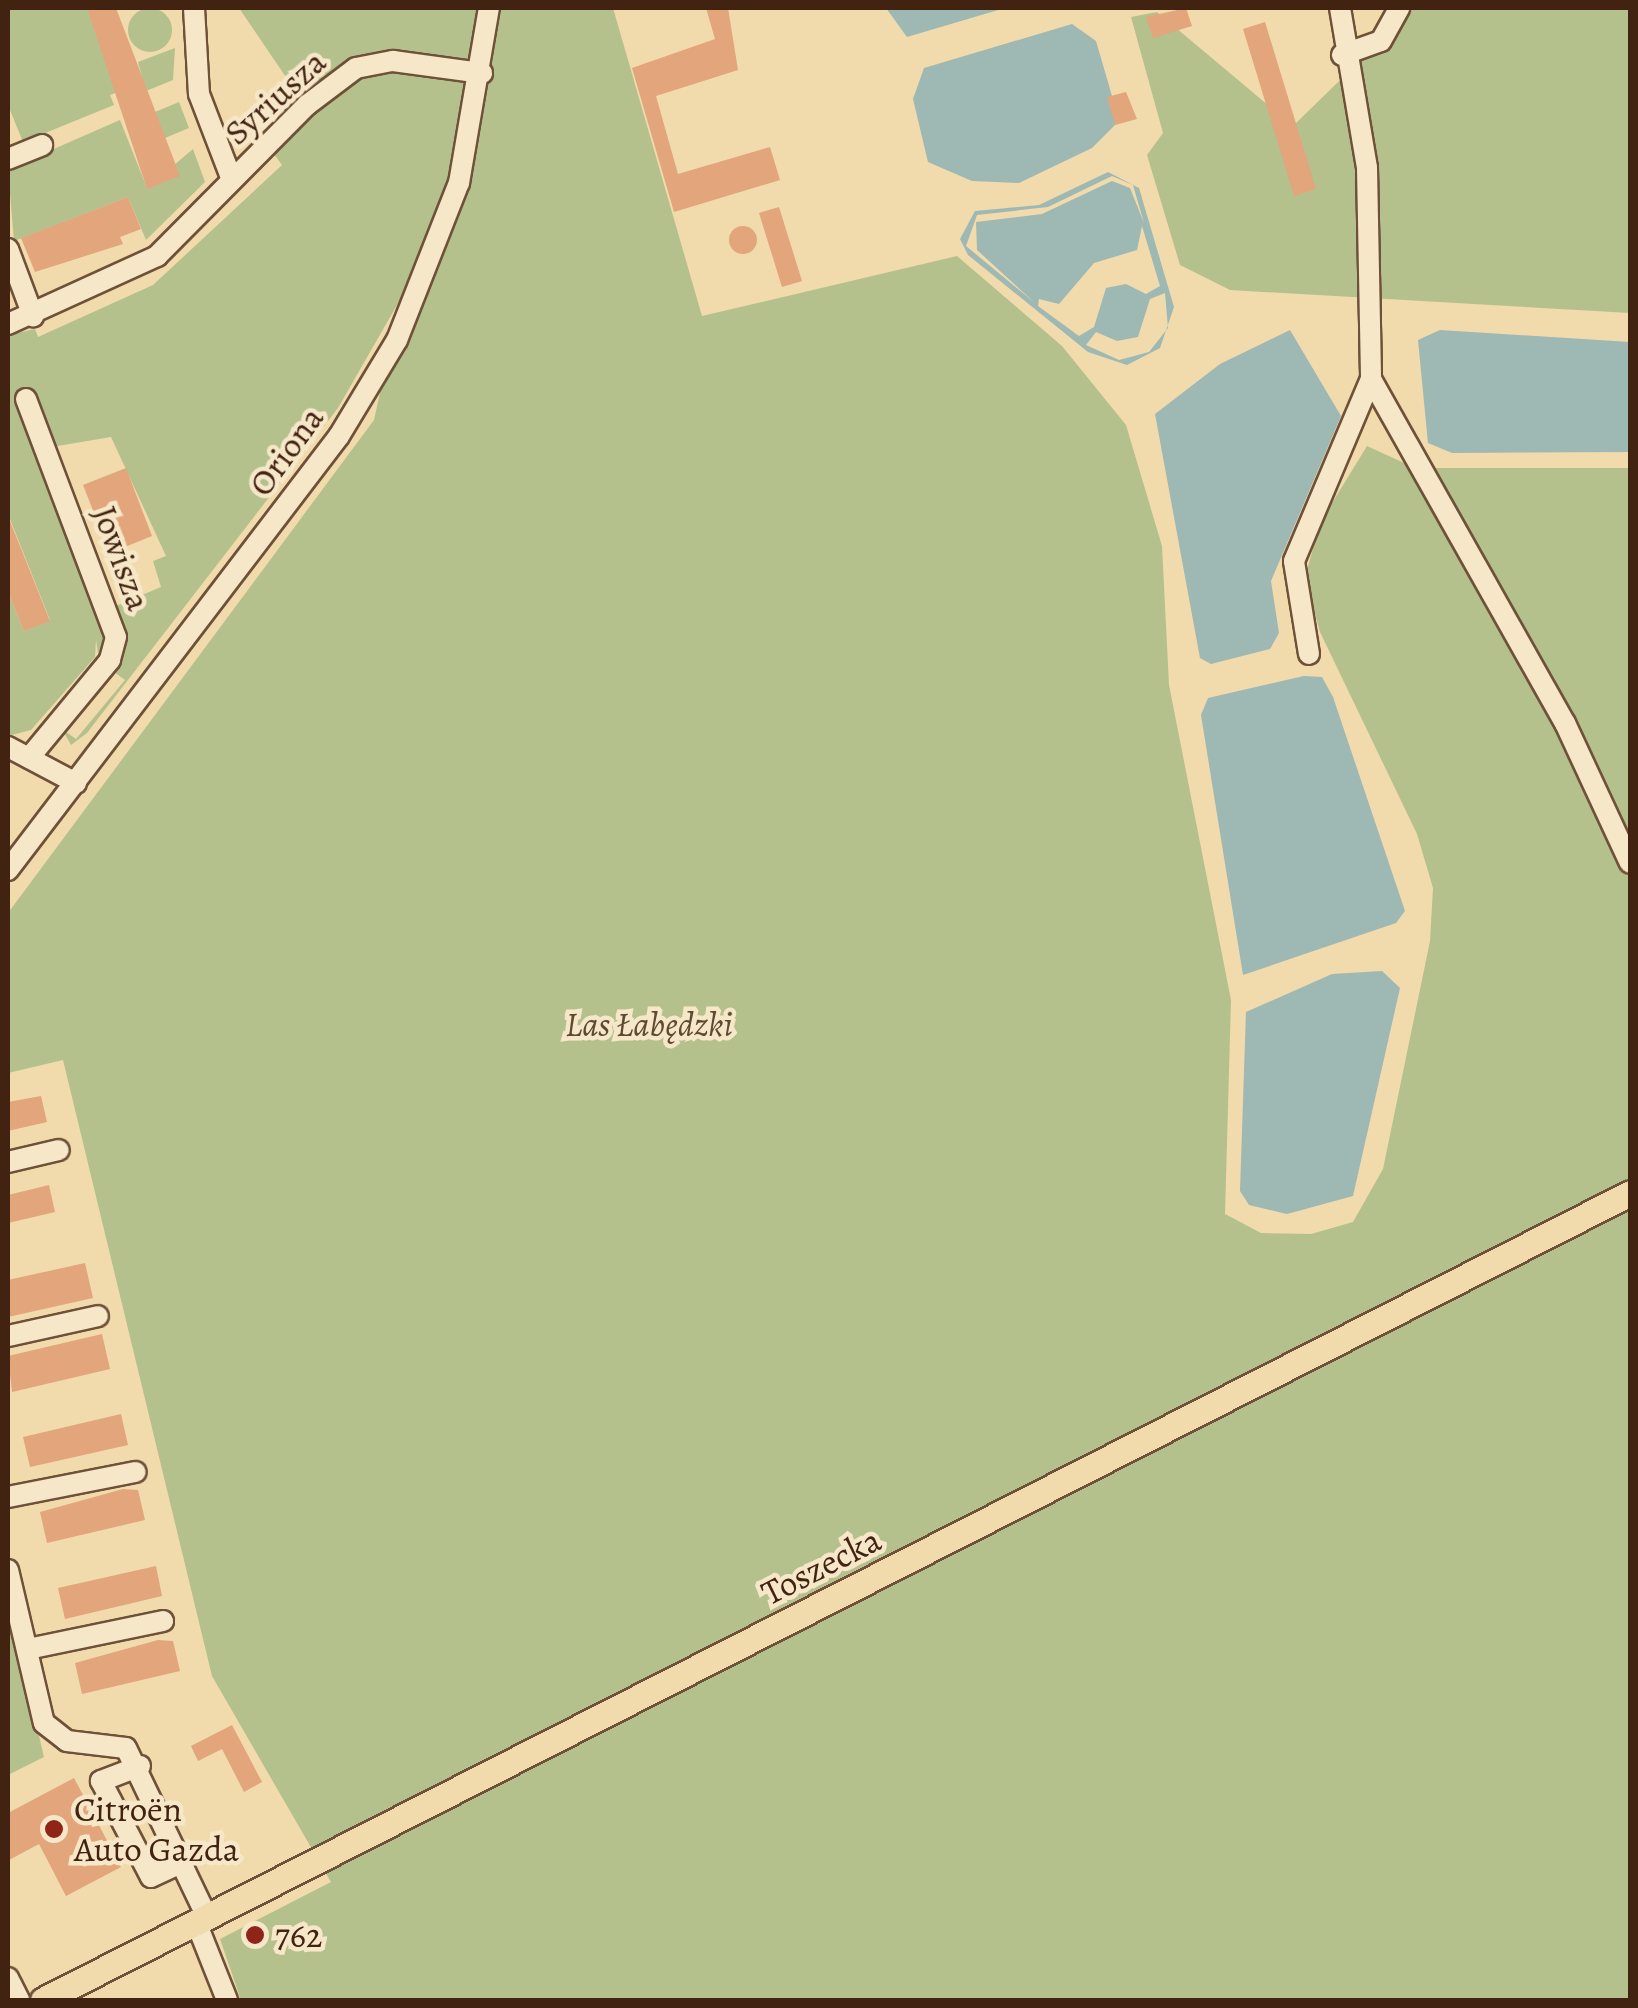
<!DOCTYPE html>
<meta charset="utf-8">
<style>
body{margin:0}
#map{position:relative;width:1638px;height:2008px;overflow:hidden;background:#f1daab;font-family:Alegreya,serif}
div>[style]{position:absolute}
.green>*{inset:0;background:#b4c18d}
.round{border-radius:50%}
.water>*{inset:0;background:#9eb8b3}
.building>*{inset:0;background:#e2a57c}
.roads{filter:drop-shadow(2px 0 #6e5138) drop-shadow(-2px 0 #6e5138) drop-shadow(0 2px #6e5138) drop-shadow(0 -2px #6e5138)}
.minor>*{height:20px;margin:-10px;padding:0 10px;transform-origin:10px;border-radius:10px;background:#f6e7c8}
.major>*{height:25px;margin:-12.5px;padding:0 12.5px;transform-origin:12.5px;border-radius:12.5px;background:#f1daab}
.dots>*{width:28px;height:28px;translate:-50% -50%;box-sizing:border-box;border:5px solid #f6e7c8;border-radius:50%}
span{translate:-50% -50%;white-space:nowrap;text-align:center;line-height:1.15;-webkit-text-stroke:9px #f6e7c8;paint-order:stroke}
.street-label{font-size:35px;color:#422312}
.park-label{font-size:35px;color:#5e4a31;font-style:italic}
.poi-label{font-size:35px;color:#422312}
.left{translate:0 -50%;text-align:left}
.frame{position:absolute;inset:0;border:10px solid #422312;pointer-events:none}
</style>
<div id="map">
<div class="green">
<div style="clip-path:polygon(8px 8px,87px 8px,120px 91px,110px 95px,114px 105px,23px 142px,8px 105px)"></div>
<div style="clip-path:polygon(239px 8px,613px 8px,702px 316px,957px 256px,1062px 346px,1126px 425px,1162px 546px,1169px 685px,1231px 1000px,1225px 1214px,1261px 1233px,1311px 1234px,1353px 1222px,1383px 1169px,1430px 941px,1433px 888px,1417px 834px,1320px 632px,1305px 577px,1321px 521px,1367px 446px,1415px 468px,1630px 468px,1630px 2000px,241px 2000px,220px 1939px,331px 1882px,212px 1676px,63px 1060px,8px 1073px,8px 913px,374px 420px,401px 298px,338px 408px,87px 733px,71px 745px,62px 729px,76px 739px,125px 680px,114px 672px,127px 641px,116px 606px,161px 587px,153px 561px,166px 556px,111px 437px,34px 450px,108px 642px,99px 660px,96px 640px,95px 657px,31px 730px,8px 736px,8px 592px,24px 631px,50px 620px,8px 514px,8px 335px,35px 329px,38px 337px,153px 285px,282px 165px,274px 154px,313px 117px)"></div>
<div style="clip-path:polygon(1414px 8px,1630px 8px,1630px 313px,1230px 290px,1180px 265px,1147px 155px,1163px 133px,1131px 17px,1157px 12px,1293px 126px)"></div>
<div class="round" style="left:128px;top:8px;width:44px;height:44px"></div>
<div style="clip-path:polygon(175px 48px,173px 80px,146px 91px,138px 62px)"></div>
<div style="clip-path:polygon(179px 102px,189px 128px,165px 138px,155px 112px)"></div>
<div style="clip-path:polygon(120px 120px,147px 188px,193px 149px,205px 182px,146px 240px,128px 197px,14px 241px,8px 169px)"></div>
<div style="clip-path:polygon(8px 1605px,44px 1757px,8px 1775px)"></div>
</div>
<div class="water">
<div style="clip-path:polygon(886px 8px,1005px 8px,907px 37px)"></div>
<div style="clip-path:polygon(1072px 24px,1096px 41px,1112px 96px,1115px 125px,1092px 148px,1019px 183px,972px 181px,928px 162px,913px 99px,924px 68px)"></div>
<div style="clip-path:polygon(evenodd,1108px 172px,1139px 188px,1174px 307px,1160px 348px,1127px 365px,1088px 352px,968px 255px,960px 239px,975px 211px,1039px 205px,1108px 172px,1112px 176px,1133px 185px,1144px 223px,1130px 188px,1112px 181px,1042px 214px,976px 222px,977px 250px,1035px 303px,966px 246px,977px 215px,1048px 207px,1112px 176px,1108px 172px,1142px 226px,1160px 286px,1146px 294px,1126px 284px,1106px 288px,1094px 327px,1079px 336px,1038px 306px,1039px 299px,1059px 304px,1094px 263px,1137px 250px,1142px 226px,1108px 172px,1165px 293px,1168px 328px,1149px 352px,1119px 360px,1086px 345px,1096px 332px,1117px 341px,1138px 337px,1150px 299px,1165px 293px)"></div>
<div style="clip-path:polygon(1290px 330px,1341px 416px,1271px 581px,1279px 633px,1270px 649px,1211px 664px,1200px 658px,1155px 414px,1220px 364px)"></div>
<div style="clip-path:polygon(1440px 330px,1630px 342px,1630px 452px,1452px 453px,1428px 443px,1418px 340px)"></div>
<div style="clip-path:polygon(1304px 676px,1322px 677px,1333px 697px,1405px 911px,1396px 923px,1243px 975px,1201px 715px,1208px 698px)"></div>
<div style="clip-path:polygon(1382px 971px,1400px 988px,1353px 1196px,1287px 1214px,1249px 1205px,1240px 1191px,1246px 1012px,1332px 974px)"></div>
</div>
<div class="building">
<div style="clip-path:polygon(87px 8px,116px 8px,180px 176px,147px 189px)"></div>
<div style="clip-path:polygon(706px 8px,728px 8px,738px 70px,656px 96px,678px 174px,770px 147px,780px 180px,674px 212px,632px 68px,715px 39px)"></div>
<div style="clip-path:polygon(1186px 8px,1192px 26px,1153px 38px,1146px 17px)"></div>
<div style="clip-path:polygon(1265px 22px,1316px 189px,1294px 196px,1243px 29px)"></div>
<div style="clip-path:polygon(1126px 92px,1137px 119px,1115px 125px,1107px 97px)"></div>
<div style="clip-path:polygon(128px 197px,141px 229px,120px 237px,123px 244px,35px 272px,21px 238px)"></div>
<div style="clip-path:polygon(779px 207px,802px 281px,782px 287px,759px 213px)"></div>
<div class="round" style="left:729px;top:226px;width:28px;height:28px"></div>
<div style="clip-path:polygon(126px 468px,152px 536px,110px 553px,83px 485px)"></div>
<div style="clip-path:polygon(8px 516px,50px 621px,24px 631px,8px 592px)"></div>
<div style="clip-path:polygon(41px 1096px,47px 1122px,8px 1131px,8px 1102px)"></div>
<div style="clip-path:polygon(49px 1185px,55px 1212px,8px 1223px,8px 1195px)"></div>
<div style="clip-path:polygon(85px 1263px,93px 1298px,8px 1317px,8px 1280px)"></div>
<div style="clip-path:polygon(102px 1334px,110px 1369px,12px 1392px,8px 1356px)"></div>
<div style="clip-path:polygon(121px 1414px,128px 1445px,30px 1467px,23px 1437px)"></div>
<div style="clip-path:polygon(123px 1489px,138px 1490px,145px 1520px,47px 1543px,40px 1512px)"></div>
<div style="clip-path:polygon(156px 1566px,162px 1596px,65px 1619px,58px 1588px)"></div>
<div style="clip-path:polygon(158px 1640px,173px 1641px,180px 1671px,82px 1694px,75px 1663px)"></div>
<div style="clip-path:polygon(232px 1725px,262px 1782px,244px 1792px,222px 1749px,198px 1761px,191px 1746px)"></div>
<div style="clip-path:polygon(74px 1778px,121px 1867px,66px 1896px,39px 1844px,9px 1860px,8px 1813px)"></div>
</div>
<div class="roads">
<div class="minor">
<div style="left:194px;top:8px;width:86px;rotate:86.7deg"></div>
<div style="left:199px;top:94px;width:92px;rotate:69deg"></div>
<div style="left:1340px;top:8px;width:162px;rotate:80.4deg"></div>
<div style="left:1367px;top:168px;width:211px;rotate:88.9deg"></div>
<div style="left:1371px;top:379px;width:395px;rotate:60.6deg"></div>
<div style="left:1565px;top:723px;width:154px;rotate:65.1deg"></div>
<div style="left:1342px;top:55px;width:41px;rotate:-19.7deg"></div>
<div style="left:1381px;top:41px;width:38px;rotate:-61deg"></div>
<div style="left:8px;top:159px;width:37px;rotate:-22deg"></div>
<div style="left:8px;top:249px;width:72px;rotate:69.5deg"></div>
<div style="left:8px;top:324px;width:164px;rotate:-24.5deg"></div>
<div style="left:157px;top:256px;width:213px;rotate:-45.2deg"></div>
<div style="left:307px;top:105px;width:61px;rotate:-37.1deg"></div>
<div style="left:356px;top:68px;width:38px;rotate:-11deg"></div>
<div style="left:393px;top:61px;width:90px;rotate:7.7deg"></div>
<div style="left:26px;top:399px;width:254px;rotate:69.3deg"></div>
<div style="left:116px;top:637px;width:24px;rotate:105deg"></div>
<div style="left:110px;top:660px;width:127px;rotate:129.6deg"></div>
<div style="left:1309px;top:654px;width:94px;rotate:-99.2deg"></div>
<div style="left:1294px;top:561px;width:198px;rotate:-67.1deg"></div>
<div style="left:8px;top:747px;width:77px;rotate:27.9deg"></div>
<div style="left:8px;top:870px;width:546px;rotate:-52.67deg"></div>
<div style="left:339px;top:436px;width:112px;rotate:-58.9deg"></div>
<div style="left:397px;top:340px;width:169px;rotate:-68.5deg"></div>
<div style="left:459px;top:183px;width:178px;rotate:-80.3deg"></div>
<div style="left:8px;top:1162px;width:52px;rotate:-13.2deg"></div>
<div style="left:8px;top:1336px;width:92px;rotate:-12.5deg"></div>
<div style="left:8px;top:1497px;width:130px;rotate:-11.1deg"></div>
<div style="left:8px;top:1570px;width:157px;rotate:76.8deg"></div>
<div style="left:44px;top:1723px;width:29px;rotate:38deg"></div>
<div style="left:67px;top:1741px;width:59px;rotate:6.8deg"></div>
<div style="left:126px;top:1748px;width:187px;rotate:64.4deg"></div>
<div style="left:28px;top:1649px;width:138px;rotate:-11.7deg"></div>
<div style="left:140px;top:1766px;width:42px;rotate:159deg"></div>
<div style="left:101px;top:1781px;width:108px;rotate:62.5deg"></div>
<div style="left:151px;top:1877px;width:35px;rotate:-25deg"></div>
<div style="left:196px;top:1922px;width:84px;rotate:68.3deg"></div>
<div style="left:8px;top:1978px;width:25px;rotate:63deg"></div>
</div>
<div class="major">
<div style="left:43px;top:2000px;width:1780px;rotate:-26.95deg"></div>
</div>
</div>
<div class="dots">
<div style="left:54px;top:1829px;background:#8f2418"></div>
<div style="left:255px;top:1935px;background:#8f2418"></div>
</div>
<div class="street-label">
<span style="left:275px;top:97px;rotate:-42deg">Syriusza</span>
<span style="left:286px;top:451px;rotate:-54deg">Oriona</span>
<span style="left:122px;top:558px;rotate:70deg">Jowisza</span>
<span style="left:821px;top:1566px;rotate:-27deg">Toszecka</span>
</div>
<div class="park-label">
<span style="left:649px;top:1024px">Las Łabędzki</span>
</div>
<div class="poi-label">
<span class="left" style="left:74px;top:1829px">Citroën<br>Auto Gazda</span>
<span class="left" style="left:275px;top:1935px">762</span>
</div>
<div class="frame"></div>
</div>
